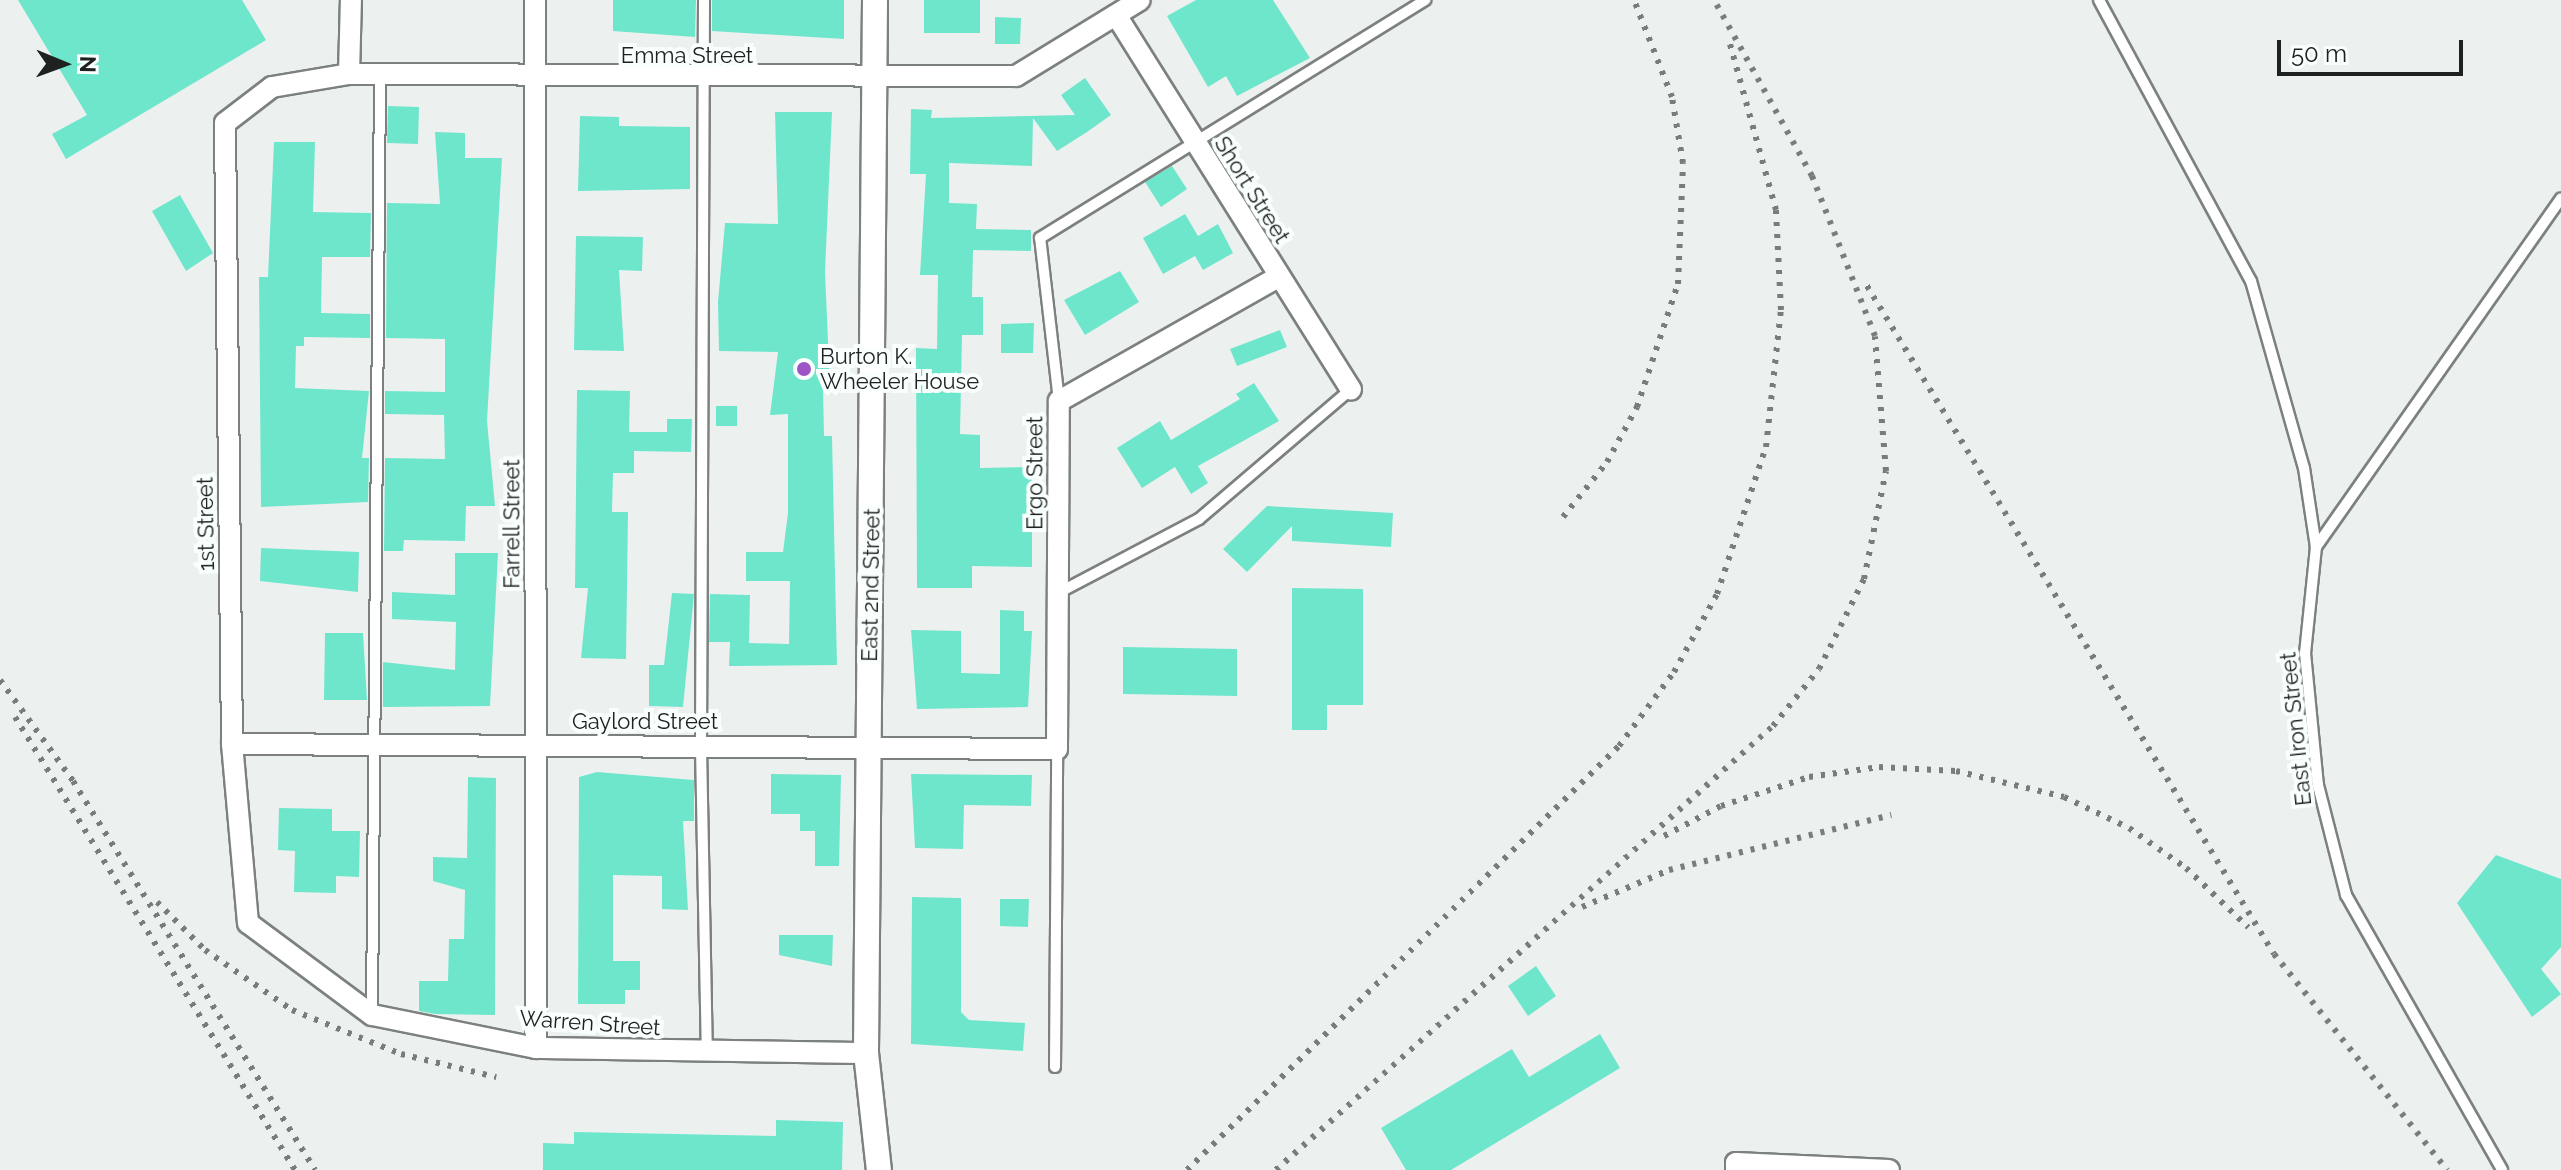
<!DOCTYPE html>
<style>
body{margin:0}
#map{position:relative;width:2561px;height:1170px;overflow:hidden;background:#ecf1f0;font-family:Raleway,sans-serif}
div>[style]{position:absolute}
.building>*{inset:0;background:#6ee6cc}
.roads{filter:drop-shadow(2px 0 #7c817f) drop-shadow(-2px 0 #7c817f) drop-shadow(0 2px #7c817f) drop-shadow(0 -2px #7c817f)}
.service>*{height:10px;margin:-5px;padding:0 5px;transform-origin:5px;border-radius:5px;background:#fff}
.minor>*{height:20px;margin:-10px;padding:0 10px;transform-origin:10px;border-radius:10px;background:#fff}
.tertiary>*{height:24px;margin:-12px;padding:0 12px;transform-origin:12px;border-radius:12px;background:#fff}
.rail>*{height:6px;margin-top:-3px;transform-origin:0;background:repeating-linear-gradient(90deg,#797c7c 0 4px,transparent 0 12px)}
.dots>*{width:22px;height:22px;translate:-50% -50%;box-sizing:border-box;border:4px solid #f9fffd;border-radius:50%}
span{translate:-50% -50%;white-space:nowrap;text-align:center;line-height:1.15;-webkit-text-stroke:8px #f9fffd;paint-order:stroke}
.street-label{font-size:22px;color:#1f2121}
.poi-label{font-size:22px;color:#1f2121}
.left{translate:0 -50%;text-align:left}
.north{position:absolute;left:24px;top:24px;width:80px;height:80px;-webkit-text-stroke:6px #f9fffd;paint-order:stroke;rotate:91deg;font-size:22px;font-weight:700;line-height:32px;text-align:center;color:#1f2121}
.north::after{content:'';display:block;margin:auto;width:28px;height:36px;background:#1f2121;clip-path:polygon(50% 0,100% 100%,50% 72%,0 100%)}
.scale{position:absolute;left:2277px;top:40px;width:186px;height:36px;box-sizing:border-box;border:4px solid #1f2121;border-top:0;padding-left:10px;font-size:24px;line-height:28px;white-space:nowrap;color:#1f2121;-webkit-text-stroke:6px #f9fffd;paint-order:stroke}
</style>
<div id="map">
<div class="building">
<div style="clip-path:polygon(18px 0,242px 0,266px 40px,66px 159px,52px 134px,87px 115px)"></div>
<div style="clip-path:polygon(613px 0,696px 0,695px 37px,613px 31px)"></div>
<div style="clip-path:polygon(712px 0,844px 0,844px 39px,712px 31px)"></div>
<div style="clip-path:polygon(924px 0,980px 0,980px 33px,924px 33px)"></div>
<div style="clip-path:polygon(1196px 0,1273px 0,1310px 58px,1237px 96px,1226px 76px,1208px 87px,1167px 16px)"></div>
<div style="clip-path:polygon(995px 17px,1021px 18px,1020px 44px,995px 44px)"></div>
<div style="clip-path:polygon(1085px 78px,1111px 115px,1087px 132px,1057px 151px,1033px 118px,1032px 166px,949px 163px,949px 203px,977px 204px,976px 229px,1031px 230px,1031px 251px,973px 250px,972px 297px,983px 297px,983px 335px,962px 335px,960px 434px,980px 435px,980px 468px,1032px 467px,1032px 567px,972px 566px,972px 588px,917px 588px,916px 348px,937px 349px,938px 275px,920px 275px,926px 174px,910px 174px,911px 109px,932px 110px,931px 118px,1075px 115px,1061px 95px)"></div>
<div style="clip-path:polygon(388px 106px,419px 107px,418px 144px,387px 143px)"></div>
<div style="clip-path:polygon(775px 112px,832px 112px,825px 272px,830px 388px,823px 388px,824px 436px,832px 436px,837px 665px,729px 666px,730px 642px,709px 642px,710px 594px,750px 595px,749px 643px,789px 644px,790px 581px,746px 581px,746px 552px,783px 552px,788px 513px,788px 414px,770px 415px,778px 352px,719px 351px,718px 302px,725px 223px,778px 224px)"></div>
<div style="clip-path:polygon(580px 116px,619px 117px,619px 126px,690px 127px,690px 189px,578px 191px)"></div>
<div style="clip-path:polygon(435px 132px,465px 133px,465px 158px,502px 158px,487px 421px,495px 506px,466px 506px,465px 541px,404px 540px,403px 551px,384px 551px,385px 458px,445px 459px,444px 415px,385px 414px,385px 391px,445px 392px,445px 339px,386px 338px,387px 203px,440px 204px)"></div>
<div style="clip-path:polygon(274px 142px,315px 142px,313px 212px,371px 213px,370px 257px,322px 257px,321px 313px,370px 314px,370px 338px,304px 337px,304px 346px,296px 346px,295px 388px,369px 391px,362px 458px,369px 458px,368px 502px,261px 507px,259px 277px,268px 277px)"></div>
<div style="clip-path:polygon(1172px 166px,1187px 189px,1161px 207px,1145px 182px)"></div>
<div style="clip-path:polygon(180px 195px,213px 253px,186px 271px,152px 211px)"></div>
<div style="clip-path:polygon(1185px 214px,1198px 236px,1218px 224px,1233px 253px,1203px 270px,1195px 256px,1163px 274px,1143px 238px)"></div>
<div style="clip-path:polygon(576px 236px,643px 237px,642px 271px,619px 270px,624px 351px,574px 350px)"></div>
<div style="clip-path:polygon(1120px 271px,1139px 302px,1085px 335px,1064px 300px)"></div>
<div style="clip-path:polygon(1034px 323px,1033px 353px,1001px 353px,1001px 324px)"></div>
<div style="clip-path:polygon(1280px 330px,1287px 347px,1237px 366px,1230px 349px)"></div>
<div style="clip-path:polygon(1254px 383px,1279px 421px,1198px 466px,1208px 483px,1191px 494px,1175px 467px,1142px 488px,1117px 448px,1160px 421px,1171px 440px,1240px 399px,1236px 394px)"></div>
<div style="clip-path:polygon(577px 390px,630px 391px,629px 432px,667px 432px,667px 419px,692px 419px,691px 452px,634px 451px,634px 473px,613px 473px,612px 512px,628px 512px,626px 659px,581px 658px,588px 588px,575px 588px)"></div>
<div style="clip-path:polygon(716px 406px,737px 406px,737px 426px,716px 426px)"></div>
<div style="clip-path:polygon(1267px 506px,1393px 513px,1391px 547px,1292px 541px,1292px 526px,1247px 572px,1223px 549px)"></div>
<div style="clip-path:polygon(261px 548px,359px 552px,358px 592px,260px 581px)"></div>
<div style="clip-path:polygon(455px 553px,498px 553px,490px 706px,383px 707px,383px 662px,455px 670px,456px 622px,392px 619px,392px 592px,455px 595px)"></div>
<div style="clip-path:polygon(1292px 588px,1363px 589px,1363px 705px,1327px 705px,1327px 730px,1292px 730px)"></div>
<div style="clip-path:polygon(672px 593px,694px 594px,683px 707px,649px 706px,649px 665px,664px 665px)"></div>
<div style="clip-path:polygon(1000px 610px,1024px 611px,1024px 631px,1032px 631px,1028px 707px,917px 709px,911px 630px,961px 631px,961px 673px,1000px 674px)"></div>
<div style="clip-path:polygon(325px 633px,363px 633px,367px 700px,324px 700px)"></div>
<div style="clip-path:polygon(1123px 647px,1237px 649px,1237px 696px,1123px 694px)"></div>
<div style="clip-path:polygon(597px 772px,694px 780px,694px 821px,683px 821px,688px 910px,662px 909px,662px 876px,613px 875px,613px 961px,640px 961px,640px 990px,625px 990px,625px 1004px,578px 1004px,579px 777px)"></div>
<div style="clip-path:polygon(771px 774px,841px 775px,839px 866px,815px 866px,815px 831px,800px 831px,800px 814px,771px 814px)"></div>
<div style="clip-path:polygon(911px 774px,1032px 775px,1031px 806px,964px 805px,963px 849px,915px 848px)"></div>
<div style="clip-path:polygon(468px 777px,496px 778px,495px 1015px,435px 1014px,419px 1011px,419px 981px,448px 981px,449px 939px,464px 939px,465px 890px,433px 881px,433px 857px,467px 858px)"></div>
<div style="clip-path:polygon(279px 808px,332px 809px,332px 831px,360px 831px,359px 877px,336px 876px,336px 893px,294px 892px,295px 851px,278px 850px)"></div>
<div style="clip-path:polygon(2496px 855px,2561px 879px,2561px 947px,2541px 969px,2561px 994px,2532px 1017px,2457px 903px)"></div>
<div style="clip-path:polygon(912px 897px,961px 898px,961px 1012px,969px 1020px,1025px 1023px,1023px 1051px,911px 1044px)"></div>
<div style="clip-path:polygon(1000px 899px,1029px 899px,1028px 927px,1000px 926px)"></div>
<div style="clip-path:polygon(779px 935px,833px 935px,832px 966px,779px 955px)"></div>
<div style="clip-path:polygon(1536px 966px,1556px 996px,1528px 1016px,1508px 986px)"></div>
<div style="clip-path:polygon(1600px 1034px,1620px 1068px,1451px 1170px,1406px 1170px,1381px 1128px,1512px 1049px,1529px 1077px)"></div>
<div style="clip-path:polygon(776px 1120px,843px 1122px,842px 1170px,543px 1170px,543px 1143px,574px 1144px,574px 1132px,776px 1136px)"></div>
</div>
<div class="roads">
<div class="service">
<div style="left:704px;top:0;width:747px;rotate:90.23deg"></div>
<div style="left:701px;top:747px;width:304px;rotate:88.9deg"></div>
<div style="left:2099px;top:0;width:319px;rotate:61.6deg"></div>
<div style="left:2251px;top:281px;width:194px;rotate:74.2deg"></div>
<div style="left:2304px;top:468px;width:80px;rotate:81.4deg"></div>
<div style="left:2316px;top:547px;width:107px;rotate:95.9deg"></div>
<div style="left:2305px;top:653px;width:133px;rotate:84.4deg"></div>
<div style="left:2318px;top:785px;width:114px;rotate:75.7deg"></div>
<div style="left:2346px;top:895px;width:316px;rotate:60.4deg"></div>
<div style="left:1059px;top:401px;width:164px;rotate:-96.6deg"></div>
<div style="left:1040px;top:238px;width:453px;rotate:-31.7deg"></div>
<div style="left:2316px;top:547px;width:426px;rotate:-54.9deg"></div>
<div style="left:1058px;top:593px;width:159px;rotate:-27.7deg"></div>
<div style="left:1199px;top:519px;width:200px;rotate:-40.5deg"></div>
<div style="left:372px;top:1013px;width:938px;rotate:-89.51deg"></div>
<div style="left:1055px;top:1067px;width:318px;rotate:-89.6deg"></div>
</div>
<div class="minor">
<div style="left:535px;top:0;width:1048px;rotate:89.95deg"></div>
<div style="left:1116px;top:15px;width:442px;rotate:57.9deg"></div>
<div style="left:349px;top:74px;width:74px;rotate:-88.5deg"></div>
<div style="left:232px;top:744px;width:825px;rotate:0.35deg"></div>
<div style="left:1057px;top:749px;width:348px;rotate:-89.7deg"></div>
<div style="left:1059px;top:401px;width:252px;rotate:-29.5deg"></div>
<div style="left:866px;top:1053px;width:330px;rotate:-179.1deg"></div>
<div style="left:536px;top:1048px;width:167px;rotate:-168.6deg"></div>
<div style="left:372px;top:1015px;width:154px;rotate:-143.4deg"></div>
<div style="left:248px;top:923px;width:180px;rotate:-95.1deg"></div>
<div style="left:232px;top:744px;width:621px;rotate:-90.65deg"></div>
<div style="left:225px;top:123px;width:59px;rotate:-37.5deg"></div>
<div style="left:272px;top:87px;width:78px;rotate:-9.6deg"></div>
<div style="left:349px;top:74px;width:667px;rotate:0.17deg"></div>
<div style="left:1016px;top:76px;width:145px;rotate:-31.5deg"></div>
<div style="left:1736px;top:1170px;width:7px;rotate:-90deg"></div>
<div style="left:1736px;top:1163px;width:153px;rotate:2.6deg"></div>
</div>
<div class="tertiary">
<div style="left:875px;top:0;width:1053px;rotate:90.49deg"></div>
<div style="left:866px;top:1053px;width:118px;rotate:83.7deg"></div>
</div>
</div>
<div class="rail">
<div style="left:1867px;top:286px;width:782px;rotate:58.65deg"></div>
<div style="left:2274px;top:954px;width:277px;rotate:51.3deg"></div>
<div style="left:1563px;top:517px;width:70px;rotate:-51.3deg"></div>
<div style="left:1607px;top:462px;width:63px;rotate:-61.4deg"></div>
<div style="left:1637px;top:407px;width:130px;rotate:-71.6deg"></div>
<div style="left:1678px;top:284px;width:121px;rotate:-87.6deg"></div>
<div style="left:1683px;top:163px;width:67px;rotate:-99.5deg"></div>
<div style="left:1672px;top:97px;width:104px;rotate:-111.4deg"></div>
<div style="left:0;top:680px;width:125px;rotate:54.1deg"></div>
<div style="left:73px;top:781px;width:458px;rotate:58.1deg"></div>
<div style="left:15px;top:717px;width:533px;rotate:58.28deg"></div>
<div style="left:1664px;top:836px;width:64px;rotate:-27.8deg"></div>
<div style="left:1721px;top:806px;width:93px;rotate:-18.2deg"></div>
<div style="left:1809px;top:777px;width:71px;rotate:-8.1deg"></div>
<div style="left:1879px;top:767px;width:77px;rotate:3deg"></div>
<div style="left:1956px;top:771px;width:111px;rotate:13.5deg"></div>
<div style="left:2064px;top:797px;width:72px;rotate:25.5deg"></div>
<div style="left:2129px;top:828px;width:70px;rotate:35.1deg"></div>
<div style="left:2186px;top:868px;width:86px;rotate:43.6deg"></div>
<div style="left:157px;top:902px;width:68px;rotate:45deg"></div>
<div style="left:205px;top:950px;width:106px;rotate:34.6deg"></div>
<div style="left:292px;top:1010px;width:118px;rotate:22deg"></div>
<div style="left:401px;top:1054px;width:98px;rotate:13.6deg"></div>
<div style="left:1582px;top:907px;width:95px;rotate:-23deg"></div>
<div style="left:1669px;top:870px;width:229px;rotate:-13.9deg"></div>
<div style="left:1187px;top:1170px;width:605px;rotate:-44.46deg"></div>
<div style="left:1619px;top:746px;width:92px;rotate:-53.4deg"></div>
<div style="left:1674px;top:672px;width:89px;rotate:-61.1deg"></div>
<div style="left:1717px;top:594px;width:155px;rotate:-71.6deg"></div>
<div style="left:1766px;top:447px;width:138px;rotate:-83.8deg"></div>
<div style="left:1781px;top:310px;width:100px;rotate:-92.9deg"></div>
<div style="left:1776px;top:210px;width:176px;rotate:-105.5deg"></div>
<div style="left:1276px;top:1170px;width:666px;rotate:-41.78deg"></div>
<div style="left:1773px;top:726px;width:73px;rotate:-51.1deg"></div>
<div style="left:1819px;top:669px;width:101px;rotate:-63.4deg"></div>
<div style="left:1864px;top:579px;width:110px;rotate:-78.5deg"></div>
<div style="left:1886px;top:471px;width:135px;rotate:-94.7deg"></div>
<div style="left:1875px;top:336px;width:172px;rotate:-111.5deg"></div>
<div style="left:1812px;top:176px;width:201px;rotate:-119.1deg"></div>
</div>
<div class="dots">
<div style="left:804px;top:369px;background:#9d54c7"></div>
</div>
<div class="street-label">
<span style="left:687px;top:56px">Emma Street</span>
<span style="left:1252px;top:190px;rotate:58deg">Short Street</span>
<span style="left:1035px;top:473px;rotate:-90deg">Ergo Street</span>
<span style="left:206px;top:524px;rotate:-91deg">1st Street</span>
<span style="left:512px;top:524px;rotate:-90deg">Farrell Street</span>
<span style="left:871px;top:585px;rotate:-89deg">East 2nd Street</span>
<span style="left:645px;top:722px">Gaylord Street</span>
<span style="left:2296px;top:729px;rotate:-96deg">East Iron Street</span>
<span style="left:590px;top:1023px;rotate:4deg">Warren Street</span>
</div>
<div class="poi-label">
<span class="left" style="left:820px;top:369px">Burton K.<br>Wheeler House</span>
</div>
<div class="north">N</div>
<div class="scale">50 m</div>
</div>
